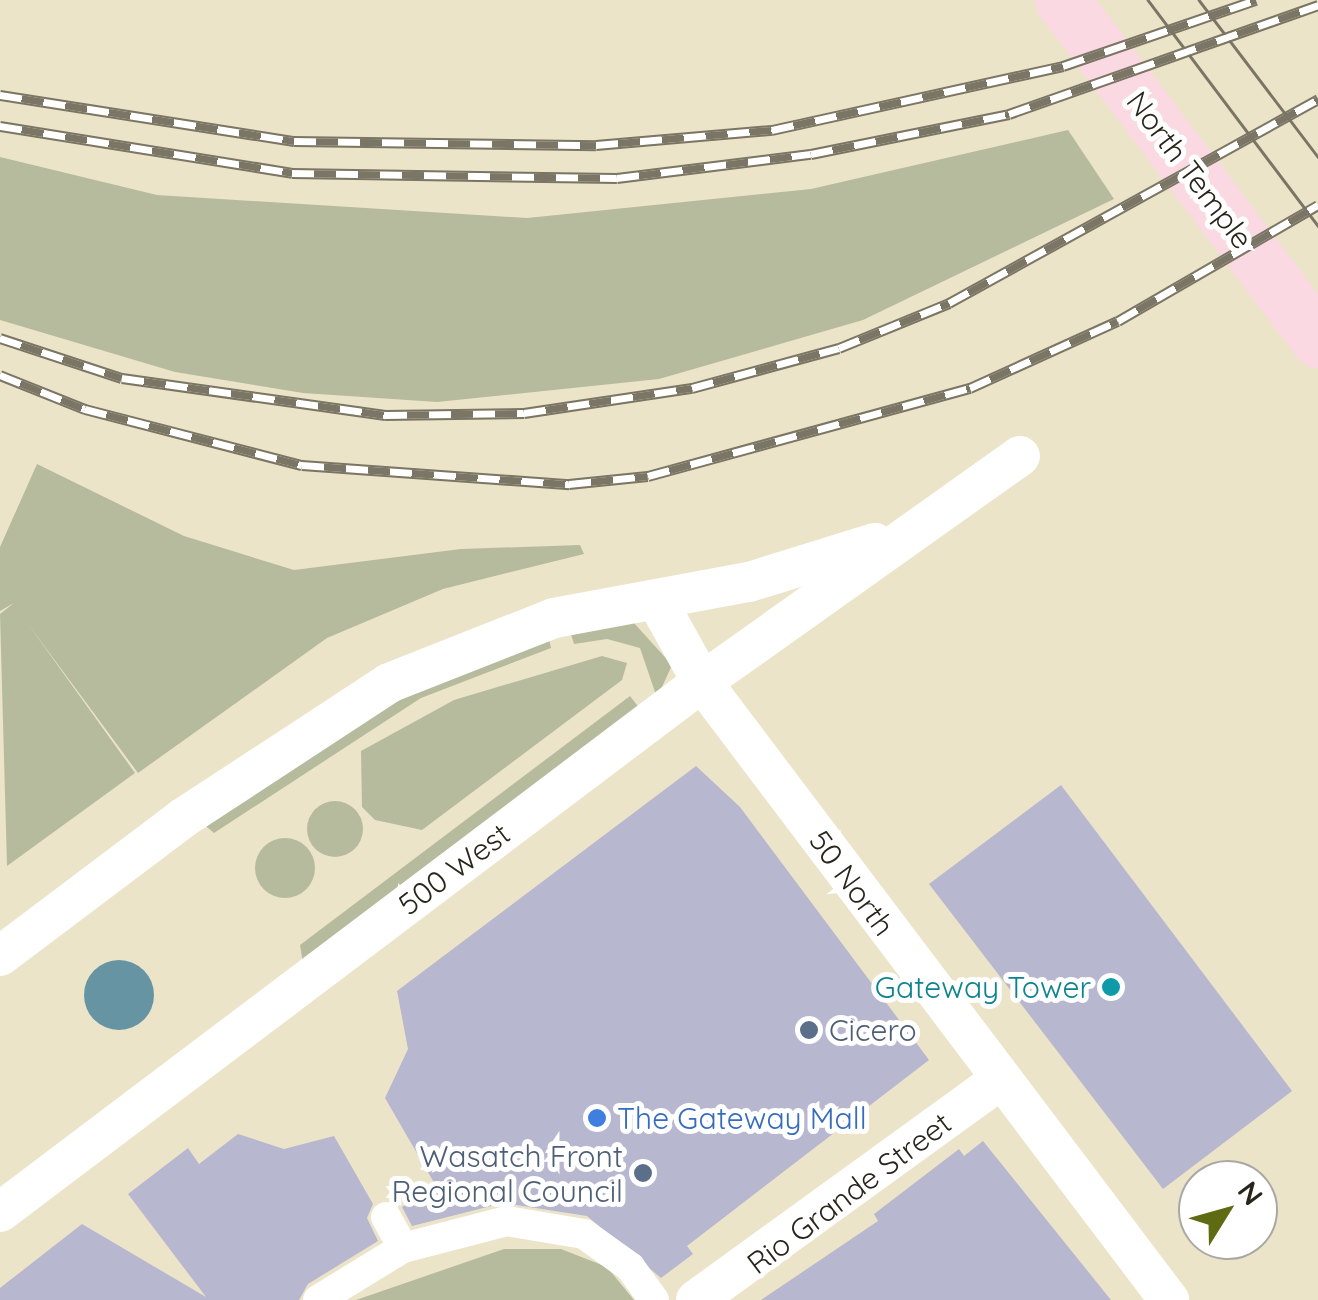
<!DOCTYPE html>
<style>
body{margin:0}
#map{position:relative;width:1318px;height:1300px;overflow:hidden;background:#ece4c9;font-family:Quicksand,sans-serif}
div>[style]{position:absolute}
.green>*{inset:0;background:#b7bb9d}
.round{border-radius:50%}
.water>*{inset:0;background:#6694a3}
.building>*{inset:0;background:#b7b7d0}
.pedestrian>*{height:30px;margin:-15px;padding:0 15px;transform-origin:15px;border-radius:15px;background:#fff}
.minor>*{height:40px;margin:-20px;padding:0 20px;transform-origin:20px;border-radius:20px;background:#fff}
.secondary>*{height:55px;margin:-27.5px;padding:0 27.5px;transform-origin:27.5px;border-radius:27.5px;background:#fad9e2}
.tram>*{height:2.5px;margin:-1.25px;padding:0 1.25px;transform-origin:1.25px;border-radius:1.25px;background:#7a7564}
.rail>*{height:11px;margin-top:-5.5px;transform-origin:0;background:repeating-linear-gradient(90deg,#fff 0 22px,#7a7564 0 44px);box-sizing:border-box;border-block:2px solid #7a7564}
.dots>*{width:28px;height:28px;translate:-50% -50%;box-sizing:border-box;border:5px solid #fff;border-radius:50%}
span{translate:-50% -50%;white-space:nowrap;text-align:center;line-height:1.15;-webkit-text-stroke:10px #fff;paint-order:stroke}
.street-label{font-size:30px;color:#28251b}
.culture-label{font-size:30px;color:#0d838f}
.right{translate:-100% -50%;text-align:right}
.service-label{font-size:30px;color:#4e5e75}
.left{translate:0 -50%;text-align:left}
.shop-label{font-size:30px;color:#366cbe}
.north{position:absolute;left:1178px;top:1160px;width:100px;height:100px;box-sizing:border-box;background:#fff;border:2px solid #a9a8a4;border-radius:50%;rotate:53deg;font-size:28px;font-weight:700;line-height:40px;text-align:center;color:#28251b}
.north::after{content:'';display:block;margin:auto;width:35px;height:45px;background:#5f6b12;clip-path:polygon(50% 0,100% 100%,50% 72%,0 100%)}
</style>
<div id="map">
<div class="green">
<div style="clip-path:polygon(1068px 130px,1114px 199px,863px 320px,659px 379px,437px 402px,303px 393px,175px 372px,0 320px,0 157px,157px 195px,527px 218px,811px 189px)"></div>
<div style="clip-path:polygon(37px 464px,184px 536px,294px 570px,461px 549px,580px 545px,584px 554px,443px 589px,327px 638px,138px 773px,28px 624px,135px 773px,7px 866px,0 614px,14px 603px,0 611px,0 547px)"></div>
<div style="clip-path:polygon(634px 623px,672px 665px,657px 698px,640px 648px,607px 639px,574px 644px,569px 628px)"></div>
<div style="clip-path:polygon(548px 633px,551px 648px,421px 698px,214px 833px,201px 822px,327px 729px)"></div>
<div style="clip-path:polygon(602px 656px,627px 663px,622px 680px,422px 830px,375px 820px,362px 807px,361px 751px,454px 700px)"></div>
<div style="clip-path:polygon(630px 696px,640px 709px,303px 963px,300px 945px)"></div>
<div class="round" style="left:307px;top:801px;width:56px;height:56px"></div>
<div class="round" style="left:255px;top:838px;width:60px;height:60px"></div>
<div style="clip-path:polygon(504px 1249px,561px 1249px,607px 1267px,634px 1300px,356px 1300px)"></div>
</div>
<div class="water">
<div class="round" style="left:84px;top:960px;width:70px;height:70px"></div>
</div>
<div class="building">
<div style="clip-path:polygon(696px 766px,740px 807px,929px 1060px,687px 1246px,693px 1254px,661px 1278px,587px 1216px,503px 1203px,412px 1226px,402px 1207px,436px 1186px,385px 1098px,408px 1049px,397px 991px)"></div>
<div style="clip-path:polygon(1061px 785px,1292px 1091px,1163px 1189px,929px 884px)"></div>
<div style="clip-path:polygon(238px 1134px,284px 1149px,334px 1136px,373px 1204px,367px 1218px,378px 1241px,308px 1284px,299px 1300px,0 1300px,0 1288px,82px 1224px,206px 1297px,128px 1194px,188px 1148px,199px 1164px)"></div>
<div style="clip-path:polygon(983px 1141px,1111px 1300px,761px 1300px,878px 1221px,874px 1214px,959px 1149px,964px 1156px)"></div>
</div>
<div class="pedestrian">
<div style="left:386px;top:1217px;width:35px;rotate:61deg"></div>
<div style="left:318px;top:1300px;width:100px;rotate:-31.5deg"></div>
<div style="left:403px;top:1248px;width:107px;rotate:-14.6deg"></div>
<div style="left:507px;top:1221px;width:78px;rotate:9.6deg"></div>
<div style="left:584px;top:1234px;width:57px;rotate:35.7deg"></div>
<div style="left:630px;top:1267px;width:41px;rotate:54deg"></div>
</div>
<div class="minor">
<div style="left:657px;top:601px;width:93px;rotate:60.9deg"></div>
<div style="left:702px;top:682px;width:775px;rotate:52.92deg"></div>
<div style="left:0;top:956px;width:229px;rotate:-37deg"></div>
<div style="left:183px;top:818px;width:246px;rotate:-33.2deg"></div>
<div style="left:389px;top:683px;width:177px;rotate:-21.5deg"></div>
<div style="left:554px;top:618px;width:198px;rotate:-10.5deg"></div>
<div style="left:749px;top:582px;width:132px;rotate:-17.2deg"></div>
<div style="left:0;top:1212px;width:880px;rotate:-37.05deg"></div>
<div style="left:702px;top:682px;width:390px;rotate:-35.4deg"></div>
<div style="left:696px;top:1300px;width:373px;rotate:-35.9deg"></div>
</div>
<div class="secondary">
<div style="left:1062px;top:0;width:426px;rotate:53deg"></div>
</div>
<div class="tram">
<div style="left:1148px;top:0;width:283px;rotate:53deg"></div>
<div style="left:1199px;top:0;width:197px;rotate:52.8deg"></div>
</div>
<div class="rail">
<div style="left:0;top:95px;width:298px;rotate:8.9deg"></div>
<div style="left:294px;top:141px;width:302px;rotate:0.8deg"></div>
<div style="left:596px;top:145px;width:177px;rotate:-4.9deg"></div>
<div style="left:772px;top:130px;width:298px;rotate:-12.4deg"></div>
<div style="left:1063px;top:66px;width:204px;rotate:-18.9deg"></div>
<div style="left:0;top:126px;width:296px;rotate:9.1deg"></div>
<div style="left:292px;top:173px;width:325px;rotate:0.9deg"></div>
<div style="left:617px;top:178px;width:195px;rotate:-7.1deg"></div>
<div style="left:811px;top:154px;width:202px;rotate:-11.4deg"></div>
<div style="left:1009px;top:114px;width:328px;rotate:-19.4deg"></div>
<div style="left:0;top:338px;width:128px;rotate:18.2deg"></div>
<div style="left:122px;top:378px;width:266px;rotate:8deg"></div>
<div style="left:385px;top:415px;width:139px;rotate:-0.8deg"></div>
<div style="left:524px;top:413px;width:170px;rotate:-8.5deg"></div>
<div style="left:692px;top:388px;width:152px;rotate:-15.2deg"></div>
<div style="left:839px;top:348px;width:119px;rotate:-22.2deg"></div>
<div style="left:949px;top:303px;width:422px;rotate:-28.9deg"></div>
<div style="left:0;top:375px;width:92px;rotate:21.8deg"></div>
<div style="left:85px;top:409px;width:224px;rotate:14.5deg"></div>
<div style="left:302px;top:465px;width:268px;rotate:4.1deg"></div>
<div style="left:569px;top:484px;width:79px;rotate:-5.8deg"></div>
<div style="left:648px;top:476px;width:334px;rotate:-15.3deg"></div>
<div style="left:970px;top:388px;width:162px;rotate:-24.4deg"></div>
<div style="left:1118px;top:321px;width:231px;rotate:-30.1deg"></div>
</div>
<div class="dots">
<div style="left:1111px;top:987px;background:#0f9aa8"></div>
<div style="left:809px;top:1030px;background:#5c6f8a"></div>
<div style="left:597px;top:1118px;background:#3f7fe0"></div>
<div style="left:643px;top:1173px;background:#5c6f8a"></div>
</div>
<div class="street-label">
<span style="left:1190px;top:170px;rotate:53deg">North Temple</span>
<span style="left:454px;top:869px;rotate:-37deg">500 West</span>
<span style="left:852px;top:883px;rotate:54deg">50 North</span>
<span style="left:849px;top:1193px;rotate:-37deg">Rio Grande Street</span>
</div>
<div class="culture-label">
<span class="right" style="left:1091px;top:987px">Gateway Tower</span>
</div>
<div class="service-label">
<span class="left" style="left:829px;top:1030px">Cicero</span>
<span class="right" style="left:623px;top:1173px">Wasatch Front<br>Regional Council</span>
</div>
<div class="shop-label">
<span class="left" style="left:617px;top:1118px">The Gateway Mall</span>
</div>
<div class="north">N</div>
</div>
